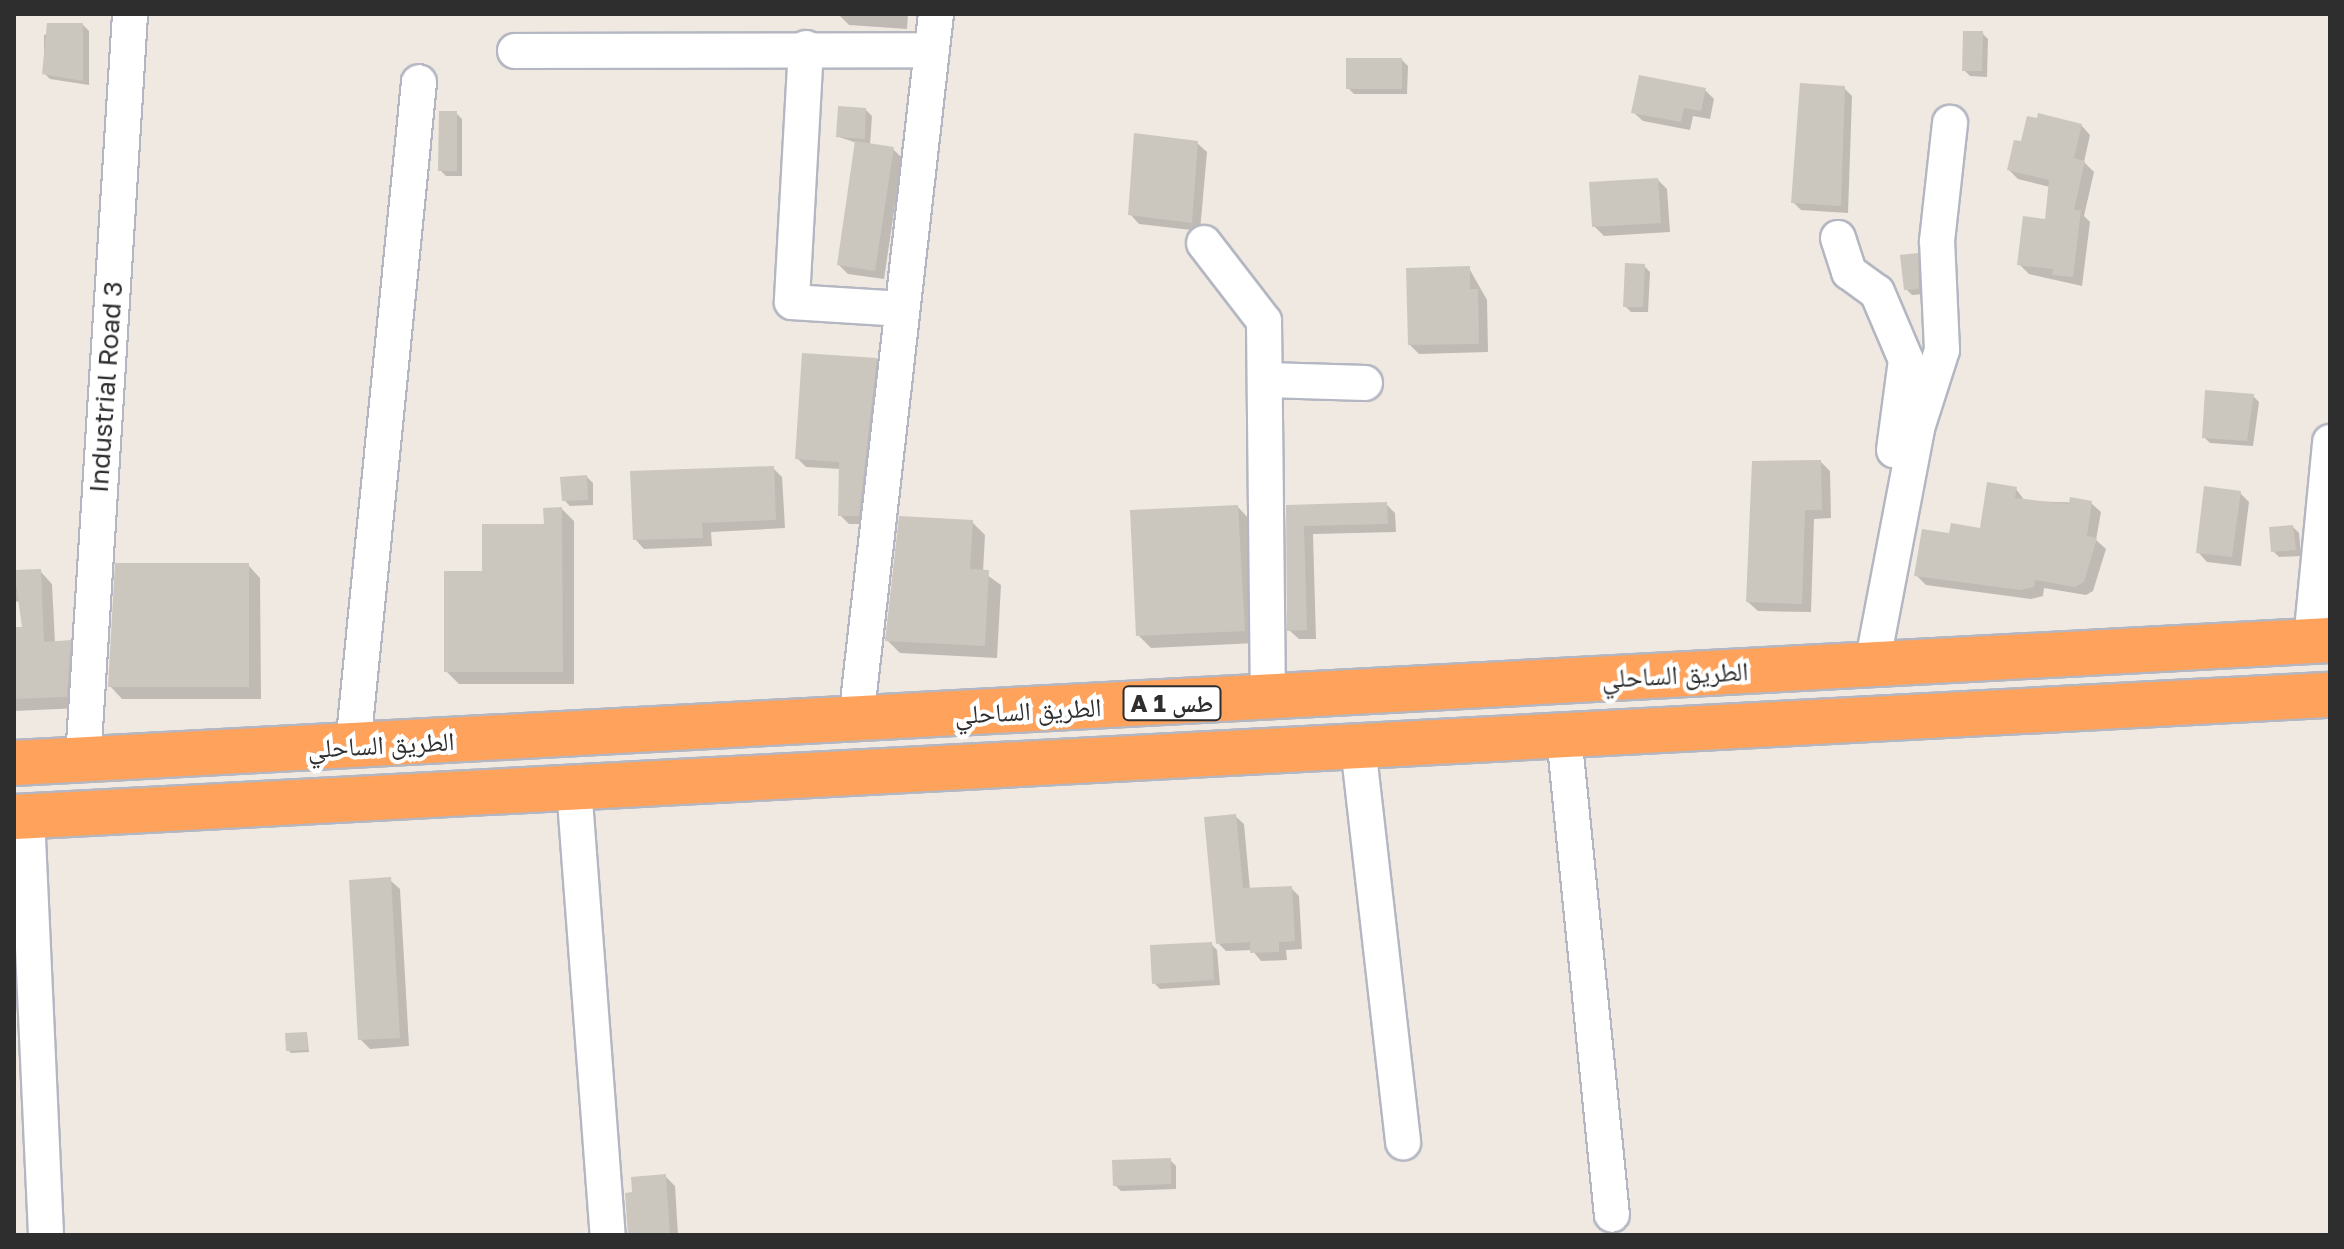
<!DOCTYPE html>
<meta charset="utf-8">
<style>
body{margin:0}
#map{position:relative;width:2344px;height:1249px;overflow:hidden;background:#efe9e1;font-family:"Golos Text","Noto Naskh Arabic",sans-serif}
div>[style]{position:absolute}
.shadow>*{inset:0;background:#0003}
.building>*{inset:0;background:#cbc7bf}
.roads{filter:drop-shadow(2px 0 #b4b7c1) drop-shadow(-2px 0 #b4b7c1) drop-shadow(0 2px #b4b7c1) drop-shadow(0 -2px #b4b7c1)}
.minor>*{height:34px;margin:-17px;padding:0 17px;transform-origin:17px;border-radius:17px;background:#fff}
.highway>*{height:44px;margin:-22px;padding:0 22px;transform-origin:22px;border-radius:22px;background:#ffa35c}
span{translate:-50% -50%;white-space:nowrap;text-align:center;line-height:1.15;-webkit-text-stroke:8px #fff;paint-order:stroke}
.shield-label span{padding:2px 6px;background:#fff;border:2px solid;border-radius:6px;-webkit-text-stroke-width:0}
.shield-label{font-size:24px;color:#2e2e2e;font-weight:700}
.street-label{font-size:26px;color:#2e2e2e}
.frame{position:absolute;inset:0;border:16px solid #2e2e2e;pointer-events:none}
</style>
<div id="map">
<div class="shadow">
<div style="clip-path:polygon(908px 14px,907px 29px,849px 25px,840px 16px)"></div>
<div style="clip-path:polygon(83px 25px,89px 31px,89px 85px,50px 79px,44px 73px,44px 35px)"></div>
<div style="clip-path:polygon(1982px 33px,1988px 39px,1987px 77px,1970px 76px,1964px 70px)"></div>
<div style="clip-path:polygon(1402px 60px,1408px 66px,1407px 94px,1354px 94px,1348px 88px)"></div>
<div style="clip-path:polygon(1844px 88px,1852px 96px,1848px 213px,1801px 210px,1793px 202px)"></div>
<div style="clip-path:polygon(1705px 90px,1714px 99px,1710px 119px,1693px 116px,1690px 130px,1643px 121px,1633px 112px)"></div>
<div style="clip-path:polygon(866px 110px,872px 116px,870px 145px,893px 149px,902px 158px,884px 279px,848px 274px,839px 265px,857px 143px,839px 137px)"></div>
<div style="clip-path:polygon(456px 113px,462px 119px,462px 176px,446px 176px,440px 170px)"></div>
<div style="clip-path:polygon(2081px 125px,2090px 135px,2084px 162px,2094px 172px,2084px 216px,2090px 222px,2082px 286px,2029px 274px,2019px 264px,2046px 221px,2050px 187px,2018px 179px,2009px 170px,2023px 144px)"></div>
<div style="clip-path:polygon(1197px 143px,1207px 152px,1200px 231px,1139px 224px,1130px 214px)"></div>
<div style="clip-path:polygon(1658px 180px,1667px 189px,1670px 232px,1604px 236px,1594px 226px)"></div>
<div style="clip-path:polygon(1917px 255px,1923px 261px,1924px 294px,1912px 295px,1906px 289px)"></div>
<div style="clip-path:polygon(1644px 266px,1650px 272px,1648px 312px,1631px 312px,1625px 306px)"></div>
<div style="clip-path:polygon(1469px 268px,1487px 300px,1488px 352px,1419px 354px,1410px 345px)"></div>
<div style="clip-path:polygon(876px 360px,885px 369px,867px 524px,849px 524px,840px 515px,841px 469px,806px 467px,797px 458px)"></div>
<div style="clip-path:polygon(2253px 396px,2259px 402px,2253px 446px,2210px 443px,2204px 437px)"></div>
<div style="clip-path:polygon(1821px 462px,1830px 471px,1831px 518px,1814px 519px,1811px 612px,1758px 611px,1748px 602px)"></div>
<div style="clip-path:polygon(773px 468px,782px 477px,785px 528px,711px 532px,712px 546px,644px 549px,635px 539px)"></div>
<div style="clip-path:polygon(587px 477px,593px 483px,593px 505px,570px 506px,564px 500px)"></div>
<div style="clip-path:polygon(2016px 489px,2025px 501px,2091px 503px,2101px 512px,2096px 540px,2106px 549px,2093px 591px,2086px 595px,2044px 588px,2043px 596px,2031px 599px,1926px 585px,1917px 576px,1951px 535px,1981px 530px)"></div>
<div style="clip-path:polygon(2240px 493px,2249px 502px,2241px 566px,2207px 562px,2198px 552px)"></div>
<div style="clip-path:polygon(1386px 504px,1395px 513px,1396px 532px,1313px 534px,1316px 639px,1299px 639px,1289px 630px,1288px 507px)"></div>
<div style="clip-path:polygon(1238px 507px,1250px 520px,1256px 643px,1151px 648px,1138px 635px)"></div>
<div style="clip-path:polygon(562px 509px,574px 521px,574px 684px,459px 684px,446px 671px,484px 573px,546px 526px)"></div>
<div style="clip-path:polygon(972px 522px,985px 535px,983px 572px,1001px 585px,997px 658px,900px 653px,887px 640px)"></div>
<div style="clip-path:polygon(2293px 527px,2299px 533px,2301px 556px,2279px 557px,2273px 551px)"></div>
<div style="clip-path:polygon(248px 565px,260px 578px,261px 699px,122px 699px,110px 686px)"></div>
<div style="clip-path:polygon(40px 571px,52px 584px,55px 643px,70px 642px,82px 655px,79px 708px,14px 711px,14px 629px,24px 629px,23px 601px,14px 602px,14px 572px)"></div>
<div style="clip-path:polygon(1235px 816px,1244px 824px,1250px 890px,1291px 888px,1299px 896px,1302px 949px,1286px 950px,1287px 960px,1261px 961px,1252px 950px,1226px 951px,1218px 943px)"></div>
<div style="clip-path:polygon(390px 880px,400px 889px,409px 1046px,370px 1049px,360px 1039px)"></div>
<div style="clip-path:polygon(1211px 944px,1217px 950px,1220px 985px,1160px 989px,1154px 983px)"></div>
<div style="clip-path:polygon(307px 1034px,309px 1052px,291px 1053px,288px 1050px)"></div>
<div style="clip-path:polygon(1170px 1160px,1176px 1166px,1176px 1189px,1121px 1191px,1115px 1185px)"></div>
<div style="clip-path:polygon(666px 1177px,675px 1186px,678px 1235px,629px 1235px)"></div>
</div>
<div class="building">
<div style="clip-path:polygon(47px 23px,83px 23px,83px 81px,42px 74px)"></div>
<div style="clip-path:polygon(1963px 31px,1983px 31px,1982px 71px,1962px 71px)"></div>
<div style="clip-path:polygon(1346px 58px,1402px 58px,1402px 89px,1346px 89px)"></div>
<div style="clip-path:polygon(1639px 75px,1706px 88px,1701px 111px,1684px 108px,1681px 122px,1631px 113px)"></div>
<div style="clip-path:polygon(1800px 83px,1845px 86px,1841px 206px,1791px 203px)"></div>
<div style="clip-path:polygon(838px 106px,866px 108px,865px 139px,836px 137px)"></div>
<div style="clip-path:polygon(439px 111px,457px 111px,457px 171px,438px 171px)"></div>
<div style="clip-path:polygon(2038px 113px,2082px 124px,2074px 158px,2085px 161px,2074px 210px,2081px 210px,2073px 277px,2052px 275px,2053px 269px,2017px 265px,2023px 216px,2045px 219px,2049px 180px,2007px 170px,2014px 140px,2021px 141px,2027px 116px,2037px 118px)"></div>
<div style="clip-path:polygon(1134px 133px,1198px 141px,1192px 223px,1128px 215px)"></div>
<div style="clip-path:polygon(855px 141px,894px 147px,875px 271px,837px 265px)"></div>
<div style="clip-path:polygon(1658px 178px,1661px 223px,1592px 227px,1589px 182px)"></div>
<div style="clip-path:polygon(1918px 253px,1919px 289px,1904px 290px,1900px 255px)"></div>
<div style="clip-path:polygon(1625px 263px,1645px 264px,1643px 307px,1623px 307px)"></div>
<div style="clip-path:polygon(1470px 266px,1470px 289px,1478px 289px,1479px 344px,1408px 345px,1406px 268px)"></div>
<div style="clip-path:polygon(802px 353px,877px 358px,859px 516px,838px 516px,839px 462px,795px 459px)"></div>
<div style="clip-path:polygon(2205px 390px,2254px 394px,2247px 441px,2202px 438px)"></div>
<div style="clip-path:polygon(1821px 460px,1822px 510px,1805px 510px,1802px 604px,1746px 602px,1752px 461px)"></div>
<div style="clip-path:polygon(774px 466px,776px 520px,702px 523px,703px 538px,633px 540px,630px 471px)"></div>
<div style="clip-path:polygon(587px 475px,588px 500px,562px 501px,560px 477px)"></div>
<div style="clip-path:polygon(1987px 482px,2017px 487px,2015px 498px,2069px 504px,2070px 497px,2092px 501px,2087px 536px,2097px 538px,2084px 582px,2075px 587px,2035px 580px,2034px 587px,2020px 590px,1914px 576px,1922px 529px,1949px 533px,1951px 523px,1980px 528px)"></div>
<div style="clip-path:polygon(2204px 486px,2241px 491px,2232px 557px,2196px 553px)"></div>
<div style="clip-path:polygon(1387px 502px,1388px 524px,1304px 526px,1307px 630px,1287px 631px,1286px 505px)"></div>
<div style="clip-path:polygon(1238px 505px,1245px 631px,1136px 636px,1130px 510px)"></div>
<div style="clip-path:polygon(562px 507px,563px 672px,444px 672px,444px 571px,482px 571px,482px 524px,544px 524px,543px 508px)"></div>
<div style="clip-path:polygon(899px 516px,973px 520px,970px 569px,989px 570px,985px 646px,885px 641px)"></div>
<div style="clip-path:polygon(2293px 525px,2296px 550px,2271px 552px,2269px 527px)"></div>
<div style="clip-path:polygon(115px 563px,249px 563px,249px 687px,108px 687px)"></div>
<div style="clip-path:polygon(41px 569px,44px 642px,71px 640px,67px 697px,14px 699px,14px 627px,22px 627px,14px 570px)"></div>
<div style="clip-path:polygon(1236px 814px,1243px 888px,1292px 886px,1295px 941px,1279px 942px,1279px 952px,1250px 953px,1250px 942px,1216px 944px,1204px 817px)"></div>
<div style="clip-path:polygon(391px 877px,400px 1038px,358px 1040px,349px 880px)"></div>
<div style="clip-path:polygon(1212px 942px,1214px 980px,1152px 984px,1150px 945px)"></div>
<div style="clip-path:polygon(307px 1032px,308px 1050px,286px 1051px,285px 1033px)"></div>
<div style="clip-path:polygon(1171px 1158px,1171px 1184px,1113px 1186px,1112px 1160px)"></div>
<div style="clip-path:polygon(666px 1174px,670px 1235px,628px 1235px,625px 1193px,632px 1192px,631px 1177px)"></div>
</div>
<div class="roads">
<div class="minor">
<div style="left:806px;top:48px;width:254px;rotate:93.2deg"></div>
<div style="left:792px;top:302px;width:110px;rotate:3.6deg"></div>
<div style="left:515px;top:51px;width:417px;rotate:-0.1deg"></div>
<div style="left:1838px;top:238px;width:36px;rotate:72deg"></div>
<div style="left:1849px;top:272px;width:34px;rotate:36deg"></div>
<div style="left:1877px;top:292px;width:74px;rotate:66.9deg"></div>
<div style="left:1906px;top:360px;width:91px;rotate:97.6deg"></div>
<div style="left:1204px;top:243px;width:98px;rotate:52.4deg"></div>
<div style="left:1264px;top:321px;width:377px;rotate:89.4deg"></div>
<div style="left:1268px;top:380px;width:97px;rotate:1.8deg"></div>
<div style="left:2311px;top:641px;width:200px;rotate:-84.5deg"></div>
<div style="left:1872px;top:665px;width:241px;rotate:-79.2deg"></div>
<div style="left:1917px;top:428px;width:82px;rotate:-72.2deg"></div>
<div style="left:1942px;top:350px;width:109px;rotate:-92.6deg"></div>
<div style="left:1937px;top:241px;width:119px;rotate:-83.7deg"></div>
<div style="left:856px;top:720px;width:711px;rotate:-83.54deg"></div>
<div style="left:1564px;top:735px;width:482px;rotate:84.3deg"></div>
<div style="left:353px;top:746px;width:667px;rotate:-84.32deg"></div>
<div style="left:1358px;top:746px;width:399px;rotate:83.5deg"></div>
<div style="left:83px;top:760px;width:747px;rotate:-86.39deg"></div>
<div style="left:574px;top:787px;width:449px;rotate:85.7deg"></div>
<div style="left:27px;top:816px;width:419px;rotate:87.4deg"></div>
</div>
<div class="highway">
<div style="left:14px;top:763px;width:2319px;rotate:-3.04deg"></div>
<div style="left:14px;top:817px;width:2319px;rotate:-3.02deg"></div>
</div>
</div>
<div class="shield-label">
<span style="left:1172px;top:703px">A 1 طس</span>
</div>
<div class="street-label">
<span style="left:106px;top:387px;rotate:-86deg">Industrial Road 3</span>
<span style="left:1675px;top:675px;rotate:-3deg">الطريق الساحلي</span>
<span style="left:1028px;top:711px;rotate:-3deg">الطريق الساحلي</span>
<span style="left:381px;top:745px;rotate:-3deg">الطريق الساحلي</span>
</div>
<div class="frame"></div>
</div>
